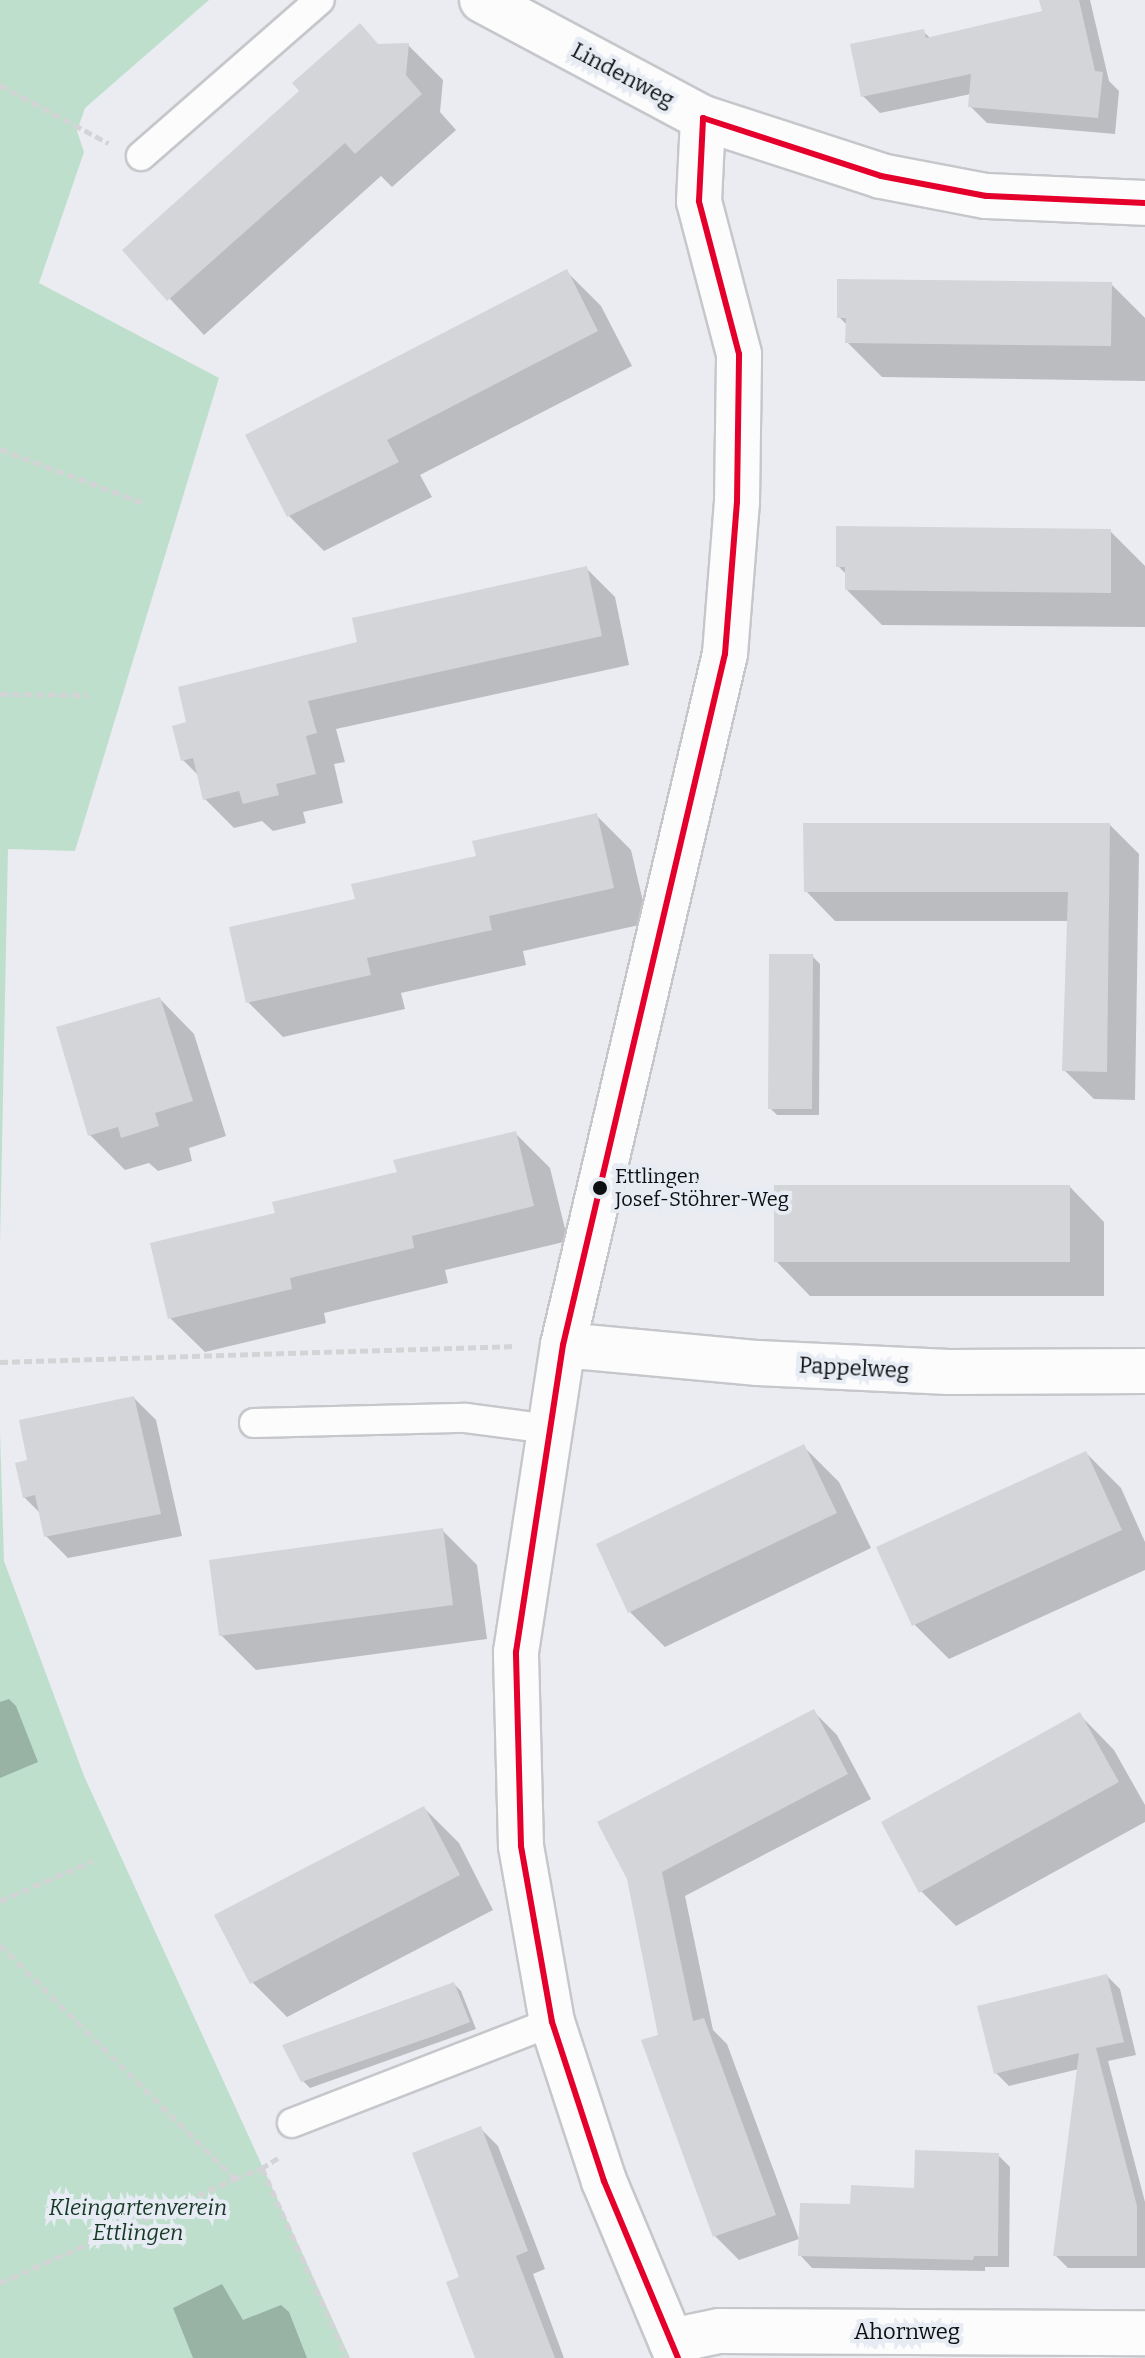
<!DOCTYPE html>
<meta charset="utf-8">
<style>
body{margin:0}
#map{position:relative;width:1145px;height:2358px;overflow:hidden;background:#eaecf1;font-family:Bitter,serif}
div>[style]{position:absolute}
.green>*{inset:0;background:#bedfcc}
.shadow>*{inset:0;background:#0003}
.building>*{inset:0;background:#d3d5d9}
.path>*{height:5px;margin-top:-2.5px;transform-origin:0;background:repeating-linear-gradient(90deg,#d3d4d6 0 8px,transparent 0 12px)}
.roads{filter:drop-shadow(2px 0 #c5c7cb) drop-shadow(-2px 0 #c5c7cb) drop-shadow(0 2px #c5c7cb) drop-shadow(0 -2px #c5c7cb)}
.service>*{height:28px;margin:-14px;padding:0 14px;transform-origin:14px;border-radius:14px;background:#fcfcfd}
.minor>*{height:44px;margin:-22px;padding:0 22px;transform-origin:22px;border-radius:22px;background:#fcfcfd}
.bus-1>*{height:6px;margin:-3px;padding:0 3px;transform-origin:3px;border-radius:3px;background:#e4002b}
.dots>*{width:22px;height:22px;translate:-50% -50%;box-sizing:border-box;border:4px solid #e7ebf4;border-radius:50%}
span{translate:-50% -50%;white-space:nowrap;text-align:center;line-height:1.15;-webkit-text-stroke:8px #e7ebf4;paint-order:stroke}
.bus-label{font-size:20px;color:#0c0e11}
.left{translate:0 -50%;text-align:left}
.street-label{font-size:22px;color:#0c0e11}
.park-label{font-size:22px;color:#163924;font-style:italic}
</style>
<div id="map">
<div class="green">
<div style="clip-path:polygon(0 0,209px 0,85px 108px,77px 131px,84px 152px,39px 283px,219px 378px,75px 851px,8px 849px,0 1245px)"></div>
<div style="clip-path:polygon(0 1432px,4px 1561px,84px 1776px,350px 2358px,0 2358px)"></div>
</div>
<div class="shadow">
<div style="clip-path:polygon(1041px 0,1090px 0,1109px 81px,1119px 91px,1115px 134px,987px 123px,970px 106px,971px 94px,880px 113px,863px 96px,923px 31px,931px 39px,1044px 12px)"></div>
<div style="clip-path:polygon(408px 45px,443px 80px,440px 112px,456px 130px,392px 187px,381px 176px,204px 335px,124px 250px,380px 46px)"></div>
<div style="clip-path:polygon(567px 272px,601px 306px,632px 366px,420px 475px,432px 497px,324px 551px,289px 516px)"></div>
<div style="clip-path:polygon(1111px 284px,1145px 318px,1145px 381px,882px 377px,847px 342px,847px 325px,839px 317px)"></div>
<div style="clip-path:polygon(1110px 531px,1145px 566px,1145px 627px,882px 625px,847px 590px,847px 575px,838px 566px)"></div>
<div style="clip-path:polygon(586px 568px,615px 597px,629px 665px,336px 729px,345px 762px,334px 764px,343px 803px,303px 812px,306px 823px,273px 831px,262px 821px,234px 828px,205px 799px,199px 776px,183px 760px,360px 644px)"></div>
<div style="clip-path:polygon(596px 815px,631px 850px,648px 923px,523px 951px,526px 965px,401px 993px,405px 1009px,283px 1037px,248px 1002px,478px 858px)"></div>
<div style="clip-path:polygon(1110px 825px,1139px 854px,1135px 1100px,1094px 1099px,1064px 1070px,1069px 921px,835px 921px,806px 891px)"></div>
<div style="clip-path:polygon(812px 956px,820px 964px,819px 1115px,777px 1115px,770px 1108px)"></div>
<div style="clip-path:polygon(160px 999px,194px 1034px,226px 1136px,189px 1148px,192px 1161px,158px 1171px,149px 1163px,125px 1170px,90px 1135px)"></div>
<div style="clip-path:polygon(515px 1133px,550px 1168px,568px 1241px,445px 1270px,448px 1283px,324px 1313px,326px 1323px,205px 1352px,170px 1318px,277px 1214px)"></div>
<div style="clip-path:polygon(1070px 1187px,1104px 1222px,1104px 1296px,810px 1296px,776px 1261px)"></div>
<div style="clip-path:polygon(134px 1398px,156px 1420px,182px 1536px,68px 1558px,46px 1536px,41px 1514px,24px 1497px,30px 1462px)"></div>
<div style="clip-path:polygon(804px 1447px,839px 1482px,871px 1548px,665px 1647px,630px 1612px)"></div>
<div style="clip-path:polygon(1086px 1453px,1121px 1488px,1145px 1542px,1145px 1570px,949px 1659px,914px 1624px)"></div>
<div style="clip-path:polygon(442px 1530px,477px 1565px,487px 1639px,256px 1670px,221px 1635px)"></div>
<div style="clip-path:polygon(9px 1699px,16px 1706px,38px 1762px,0 1778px,0 1702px)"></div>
<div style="clip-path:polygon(813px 1711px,837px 1735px,871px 1799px,685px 1896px,713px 2030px,727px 2044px,799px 2239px,739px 2260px,715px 2236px,660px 2036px,629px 1879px)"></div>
<div style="clip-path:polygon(1080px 1715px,1114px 1750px,1145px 1805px,1145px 1822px,956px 1926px,921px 1891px)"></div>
<div style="clip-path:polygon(424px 1808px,459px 1843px,493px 1910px,287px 2017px,252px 1982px)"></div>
<div style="clip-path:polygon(1107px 1976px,1120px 1989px,1136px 2055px,1108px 2061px,1145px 2202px,1145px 2268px,1068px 2268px,1055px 2255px,1079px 2069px,1009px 2086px,996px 2073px)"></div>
<div style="clip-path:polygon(454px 1984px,461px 1991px,476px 2029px,310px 2088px,303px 2081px)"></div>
<div style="clip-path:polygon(481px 2129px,498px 2146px,545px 2269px,533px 2274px,564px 2358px,477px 2358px,462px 2278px)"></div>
<div style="clip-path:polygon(998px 2155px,1010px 2167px,1009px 2267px,985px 2267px,985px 2271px,812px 2268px,800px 2255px,852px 2206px,916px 2190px)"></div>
<div style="clip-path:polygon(222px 2284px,243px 2320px,281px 2305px,289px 2312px,307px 2358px,193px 2358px,173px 2308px)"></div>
</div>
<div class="building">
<div style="clip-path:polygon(1039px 0,1079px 0,1095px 71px,1103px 72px,1098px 118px,968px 107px,971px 74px,861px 97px,850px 44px,924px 29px,926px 38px,1042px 11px)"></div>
<div style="clip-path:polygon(360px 23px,378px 44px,409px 43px,406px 75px,422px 94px,355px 154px,345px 143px,167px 301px,122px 250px,299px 91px,292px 83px)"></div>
<div style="clip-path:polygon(567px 269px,598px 331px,387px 440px,399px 462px,287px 517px,245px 435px)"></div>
<div style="clip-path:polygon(837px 279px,1112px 282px,1111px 346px,845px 343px,846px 318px,837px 318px)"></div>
<div style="clip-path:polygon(836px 526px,1111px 529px,1111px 593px,845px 590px,845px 567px,836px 567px)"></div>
<div style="clip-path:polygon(587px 566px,602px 636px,308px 701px,317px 733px,306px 736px,316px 774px,276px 784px,279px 795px,243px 804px,239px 791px,203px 800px,193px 758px,181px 761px,172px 726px,186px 722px,178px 687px,357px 642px,352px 618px)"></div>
<div style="clip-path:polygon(597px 813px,614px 888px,489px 916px,492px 930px,367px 958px,371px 975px,246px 1003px,229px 927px,355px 899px,351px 884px,476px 856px,472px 841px)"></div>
<div style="clip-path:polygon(803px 823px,1110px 823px,1107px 1072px,1062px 1071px,1068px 892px,804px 892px)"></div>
<div style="clip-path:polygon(769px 954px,813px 954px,812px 1109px,768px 1109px)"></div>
<div style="clip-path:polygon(160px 997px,193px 1101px,155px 1113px,159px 1126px,121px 1138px,118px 1127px,88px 1136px,56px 1027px)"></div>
<div style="clip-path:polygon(516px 1131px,534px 1206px,412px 1236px,414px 1248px,290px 1278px,292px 1289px,168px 1319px,150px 1243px,275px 1213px,272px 1202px,397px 1172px,393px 1160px)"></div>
<div style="clip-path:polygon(774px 1185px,1070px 1185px,1070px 1262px,774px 1262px)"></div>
<div style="clip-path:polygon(134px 1396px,161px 1514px,44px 1537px,35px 1495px,23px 1498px,15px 1463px,27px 1460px,19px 1420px)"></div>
<div style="clip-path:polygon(804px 1444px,837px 1513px,628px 1613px,596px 1544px)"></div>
<div style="clip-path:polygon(1086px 1451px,1122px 1530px,912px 1626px,876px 1547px)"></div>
<div style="clip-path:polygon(443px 1528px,453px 1605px,219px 1636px,209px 1560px)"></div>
<div style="clip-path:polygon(814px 1709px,848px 1774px,662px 1872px,693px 2021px,704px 2018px,776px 2215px,713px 2237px,641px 2040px,658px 2035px,627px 1879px,597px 1822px)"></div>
<div style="clip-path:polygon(1080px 1712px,1119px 1782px,919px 1893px,881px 1822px)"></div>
<div style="clip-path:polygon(424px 1806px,460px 1875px,250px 1984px,214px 1915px)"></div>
<div style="clip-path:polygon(1107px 1974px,1124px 2042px,1096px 2048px,1137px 2206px,1137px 2256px,1053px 2256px,1079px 2053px,994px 2074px,977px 2006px)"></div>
<div style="clip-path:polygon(454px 1982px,470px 2022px,434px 2036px,301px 2082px,282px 2045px)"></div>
<div style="clip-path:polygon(481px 2126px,528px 2251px,516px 2256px,555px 2358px,475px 2358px,446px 2282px,459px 2277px,412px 2153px)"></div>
<div style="clip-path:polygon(915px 2150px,999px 2153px,998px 2256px,974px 2256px,973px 2260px,798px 2256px,800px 2203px,850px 2204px,851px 2185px,914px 2188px)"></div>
</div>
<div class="path">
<div style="left:0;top:85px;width:123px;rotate:28.2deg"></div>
<div style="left:0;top:449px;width:156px;rotate:20.6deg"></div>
<div style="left:0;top:694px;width:88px;rotate:0.7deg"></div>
<div style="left:0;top:1362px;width:515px;rotate:-1.78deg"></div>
<div style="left:0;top:1901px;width:101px;rotate:-23.3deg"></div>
<div style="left:0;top:1945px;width:332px;rotate:44.9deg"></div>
<div style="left:235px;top:2179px;width:29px;rotate:-22deg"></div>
<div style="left:278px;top:2158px;width:19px;rotate:148deg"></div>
<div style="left:262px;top:2168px;width:208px;rotate:65.9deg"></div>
<div style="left:0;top:2283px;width:257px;rotate:-23.9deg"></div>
</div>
<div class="roads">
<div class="service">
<div style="left:141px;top:156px;width:237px;rotate:-41.1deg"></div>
<div style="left:254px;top:1423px;width:212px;rotate:-1.4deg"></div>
<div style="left:466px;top:1418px;width:83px;rotate:7.6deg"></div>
<div style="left:292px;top:2123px;width:279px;rotate:-21.2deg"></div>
</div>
<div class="minor">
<div style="left:482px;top:0;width:251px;rotate:28.1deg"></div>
<div style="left:703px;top:118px;width:187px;rotate:18deg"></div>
<div style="left:881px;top:176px;width:107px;rotate:10.8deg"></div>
<div style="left:986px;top:196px;width:159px;rotate:2.5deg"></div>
<div style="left:563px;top:1345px;width:196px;rotate:5.3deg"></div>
<div style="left:758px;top:1363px;width:191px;rotate:2.7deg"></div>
<div style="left:949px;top:1372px;width:196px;rotate:-0.3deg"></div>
<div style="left:671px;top:2341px;width:49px;rotate:-11.8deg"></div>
<div style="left:719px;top:2331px;width:426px;rotate:0.3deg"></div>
<div style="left:678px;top:2358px;width:192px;rotate:-112.7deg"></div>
<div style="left:604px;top:2181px;width:167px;rotate:-108.1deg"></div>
<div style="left:552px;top:2022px;width:179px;rotate:-100deg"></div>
<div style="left:521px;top:1846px;width:194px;rotate:-91.5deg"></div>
<div style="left:516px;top:1652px;width:311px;rotate:-81.3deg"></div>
<div style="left:563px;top:1345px;width:710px;rotate:-76.81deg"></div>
<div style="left:725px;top:654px;width:152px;rotate:-85.5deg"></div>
<div style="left:737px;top:502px;width:148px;rotate:-89.2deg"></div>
<div style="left:739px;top:354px;width:158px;rotate:-104.7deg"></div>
<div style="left:699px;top:201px;width:83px;rotate:-87.2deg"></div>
</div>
</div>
<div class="bus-1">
<div style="left:703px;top:118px;width:187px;rotate:18deg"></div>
<div style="left:881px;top:176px;width:107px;rotate:10.8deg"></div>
<div style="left:986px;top:196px;width:159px;rotate:2.5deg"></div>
<div style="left:678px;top:2358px;width:192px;rotate:-112.7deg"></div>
<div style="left:604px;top:2181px;width:167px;rotate:-108.1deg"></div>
<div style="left:552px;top:2022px;width:179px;rotate:-100deg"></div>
<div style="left:521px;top:1846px;width:194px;rotate:-91.5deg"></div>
<div style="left:516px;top:1652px;width:311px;rotate:-81.3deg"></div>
<div style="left:563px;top:1345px;width:710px;rotate:-76.81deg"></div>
<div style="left:725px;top:654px;width:152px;rotate:-85.5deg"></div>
<div style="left:737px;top:502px;width:148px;rotate:-89.2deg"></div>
<div style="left:739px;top:354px;width:158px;rotate:-104.7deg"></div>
<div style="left:699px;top:201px;width:83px;rotate:-87.2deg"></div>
</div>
<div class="dots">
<div style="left:600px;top:1188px;background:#0c0e11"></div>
</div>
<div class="bus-label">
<span class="left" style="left:615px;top:1188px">Ettlingen<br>Josef-Stöhrer-Weg</span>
</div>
<div class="street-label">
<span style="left:623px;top:75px;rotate:28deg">Lindenweg</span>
<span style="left:854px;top:1368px;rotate:3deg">Pappelweg</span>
<span style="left:907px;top:2332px">Ahornweg</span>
</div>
<div class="park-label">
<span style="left:138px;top:2220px">Kleingartenverein<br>Ettlingen</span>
</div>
</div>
